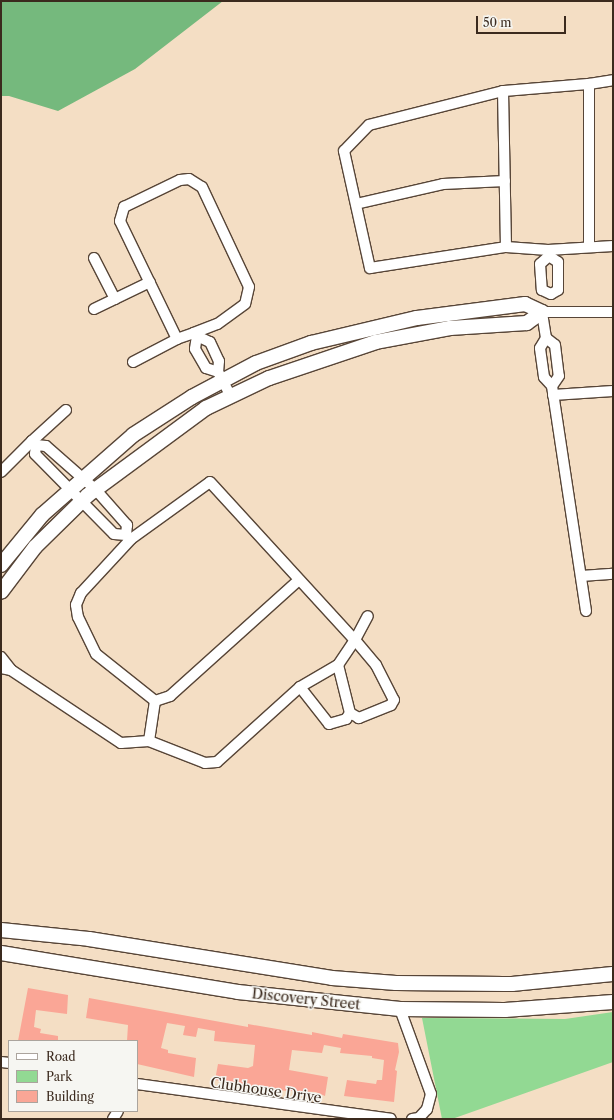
<!DOCTYPE html>
<style>
body{margin:0}
#map{position:relative;width:614px;height:1120px;overflow:hidden;background:#f4dec4;font-family:"Libre Caslon Text",serif}
div>[style]{position:absolute}
.green>*{inset:0;background:#92d993}
.forest>*{inset:0;background:#75b97d}
.building>*{inset:0;background:#faa696}
.roads{filter:drop-shadow(1px 0 #574537) drop-shadow(-1px 0 #574537) drop-shadow(0 1px #574537) drop-shadow(0 -1px #574537)}
.street>*{height:10px;margin:-5px;padding:0 5px;transform-origin:5px;border-radius:5px;background:#fff}
.secondary>*{height:14px;margin:-7px;padding:0 7px;transform-origin:7px;border-radius:7px;background:#fff}
span{translate:-50% -50%;white-space:nowrap;text-align:center;line-height:1.15;-webkit-text-stroke:3px #f6f6f2;paint-order:stroke}
.street-label{font-size:14px;color:#3b2a1e}
.frame{position:absolute;inset:0;border:2px solid #3b2a1e;pointer-events:none}
.legend{position:absolute;left:8px;top:1040px;width:130px;height:72px;box-sizing:border-box;background:#f6f6f2;border:1px solid #aba49d;margin:0;padding:5px 7px;list-style:none;font-size:12px;color:#3b2a1e}
.legend li{display:flex;align-items:center;gap:8px;height:20px}
.legend b{width:20px;border:1px solid #aba49d}
.scale{position:absolute;left:476px;top:16px;width:90px;height:18px;box-sizing:border-box;border:2px solid #3b2a1e;border-top:0;padding-left:5px;font-size:12px;line-height:14px;white-space:nowrap;color:#3b2a1e;-webkit-text-stroke:3px #f6f6f2;paint-order:stroke}
</style>
<div id="map">
<div class="green">
<div style="clip-path:polygon(613px 1012px,613px 1062px,452px 1119px,442px 1119px,422px 1018px,565px 1019px)"></div>
</div>
<div class="forest">
<div style="clip-path:polygon(1px 1px,223px 1px,135px 69px,58px 111px,9px 96px,1px 96px)"></div>
</div>
<div class="building">
<div style="clip-path:polygon(28px 988px,68px 995px,67px 1014px,36px 1010px,34px 1027px,41px 1029px,40px 1033px,58px 1036px,58px 1041px,18px 1041px)"></div>
<div style="clip-path:polygon(89px 998px,248px 1027px,248px 1024px,312px 1035px,312px 1032px,342px 1038px,343px 1034px,398px 1043px,399px 1052px,395px 1070px,397px 1071px,394px 1102px,344px 1096px,347px 1080px,376px 1084px,377px 1080px,382px 1080px,384px 1060px,372px 1058px,372px 1056px,340px 1053px,341px 1048px,324px 1045px,322px 1053px,292px 1050px,289px 1070px,328px 1077px,325px 1096px,316px 1092px,270px 1090px,215px 1080px,218px 1064px,248px 1068px,253px 1066px,255px 1045px,214px 1041px,215px 1031px,198px 1028px,196px 1037px,183px 1035px,185px 1026px,167px 1023px,161px 1048px,168px 1050px,168px 1053px,196px 1058px,194px 1077px,137px 1064px,137px 1041px,127px 1041px,128px 1025px,86px 1018px)"></div>
</div>
<div class="roads">
<div class="street">
<div style="left:503px;top:91px;width:138px;rotate:165.8deg"></div>
<div style="left:369px;top:125px;width:36px;rotate:134deg"></div>
<div style="left:344px;top:151px;width:120px;rotate:77.5deg"></div>
<div style="left:370px;top:268px;width:138px;rotate:-8.8deg"></div>
<div style="left:356px;top:204px;width:89px;rotate:-12.9deg"></div>
<div style="left:443px;top:184px;width:62px;rotate:-2.8deg"></div>
<div style="left:589px;top:246px;width:162px;rotate:-90deg"></div>
<div style="left:589px;top:84px;width:24px;rotate:-9deg"></div>
<div style="left:548px;top:250px;width:42px;rotate:-175.9deg"></div>
<div style="left:506px;top:247px;width:156px;rotate:-91.1deg"></div>
<div style="left:503px;top:91px;width:86px;rotate:-4.7deg"></div>
<div style="left:549px;top:256px;width:6px;rotate:-99deg"></div>
<div style="left:548px;top:250px;width:65px;rotate:-3.5deg"></div>
<div style="left:549px;top:256px;width:12px;rotate:138deg"></div>
<div style="left:540px;top:264px;width:26px;rotate:86deg"></div>
<div style="left:542px;top:290px;width:10px;rotate:24deg"></div>
<div style="left:549px;top:256px;width:11px;rotate:34deg"></div>
<div style="left:558px;top:262px;width:28px;rotate:90deg"></div>
<div style="left:558px;top:290px;width:8px;rotate:150deg"></div>
<div style="left:94px;top:258px;width:46px;rotate:62.9deg"></div>
<div style="left:94px;top:309px;width:62px;rotate:-25.7deg"></div>
<div style="left:194px;top:333px;width:18px;rotate:161deg"></div>
<div style="left:177px;top:339px;width:131px;rotate:-115.8deg"></div>
<div style="left:120px;top:221px;width:15px;rotate:-74deg"></div>
<div style="left:124px;top:207px;width:62px;rotate:-25.7deg"></div>
<div style="left:180px;top:180px;width:9px;rotate:-6deg"></div>
<div style="left:189px;top:179px;width:15px;rotate:32deg"></div>
<div style="left:202px;top:187px;width:110px;rotate:64.8deg"></div>
<div style="left:249px;top:287px;width:17px;rotate:103deg"></div>
<div style="left:245px;top:304px;width:34px;rotate:144deg"></div>
<div style="left:217px;top:324px;width:25px;rotate:159deg"></div>
<div style="left:194px;top:333px;width:4px;rotate:45deg"></div>
<div style="left:197px;top:336px;width:13px;rotate:99deg"></div>
<div style="left:195px;top:349px;width:22px;rotate:60deg"></div>
<div style="left:206px;top:368px;width:13px;rotate:18deg"></div>
<div style="left:197px;top:336px;width:14px;rotate:25deg"></div>
<div style="left:210px;top:342px;width:21px;rotate:65deg"></div>
<div style="left:219px;top:361px;width:11px;rotate:95deg"></div>
<div style="left:218px;top:372px;width:27px;rotate:62deg"></div>
<div style="left:546px;top:338px;width:11px;rotate:38deg"></div>
<div style="left:555px;top:345px;width:31px;rotate:83deg"></div>
<div style="left:559px;top:376px;width:12px;rotate:125deg"></div>
<div style="left:133px;top:362px;width:50px;rotate:-27.6deg"></div>
<div style="left:553px;top:395px;width:60px;rotate:-3.8deg"></div>
<div style="left:66px;top:410px;width:46px;rotate:137.6deg"></div>
<div style="left:32px;top:441px;width:6px;rotate:45deg"></div>
<div style="left:36px;top:445px;width:9px;rotate:96deg"></div>
<div style="left:35px;top:454px;width:112px;rotate:45.4deg"></div>
<div style="left:114px;top:534px;width:12px;rotate:5deg"></div>
<div style="left:126px;top:535px;width:6px;rotate:39deg"></div>
<div style="left:131px;top:539px;width:97px;rotate:-35.8deg"></div>
<div style="left:210px;top:482px;width:214px;rotate:47.5deg"></div>
<div style="left:355px;top:640px;width:33px;rotate:50deg"></div>
<div style="left:376px;top:665px;width:39px;rotate:63deg"></div>
<div style="left:394px;top:700px;width:6px;rotate:121deg"></div>
<div style="left:391px;top:705px;width:35px;rotate:158deg"></div>
<div style="left:359px;top:718px;width:10px;rotate:-151deg"></div>
<div style="left:350px;top:713px;width:49px;rotate:-104deg"></div>
<div style="left:338px;top:665px;width:30px;rotate:-56deg"></div>
<div style="left:355px;top:640px;width:27px;rotate:-62deg"></div>
<div style="left:36px;top:445px;width:10px;rotate:6deg"></div>
<div style="left:46px;top:446px;width:67px;rotate:41.3deg"></div>
<div style="left:96px;top:490px;width:47px;rotate:48.5deg"></div>
<div style="left:127px;top:525px;width:10px;rotate:96deg"></div>
<div style="left:1px;top:472px;width:44px;rotate:-45deg"></div>
<div style="left:131px;top:539px;width:74px;rotate:132.8deg"></div>
<div style="left:81px;top:593px;width:13px;rotate:113deg"></div>
<div style="left:76px;top:605px;width:12px;rotate:81deg"></div>
<div style="left:78px;top:617px;width:41px;rotate:64.1deg"></div>
<div style="left:96px;top:654px;width:75px;rotate:38.5deg"></div>
<div style="left:155px;top:701px;width:16px;rotate:-18deg"></div>
<div style="left:170px;top:696px;width:173px;rotate:-42deg"></div>
<div style="left:581px;top:576px;width:32px;rotate:-4deg"></div>
<div style="left:586px;top:611px;width:228px;rotate:-98.6deg"></div>
<div style="left:552px;top:386px;width:12px;rotate:-132deg"></div>
<div style="left:544px;top:377px;width:29px;rotate:-98deg"></div>
<div style="left:540px;top:348px;width:12px;rotate:-59deg"></div>
<div style="left:546px;top:338px;width:26px;rotate:-99deg"></div>
<div style="left:542px;top:312px;width:71px"></div>
<div style="left:1px;top:657px;width:16px;rotate:52deg"></div>
<div style="left:11px;top:670px;width:10px;rotate:-169deg"></div>
<div style="left:11px;top:670px;width:132px;rotate:33.6deg"></div>
<div style="left:121px;top:743px;width:28px;rotate:-4deg"></div>
<div style="left:149px;top:741px;width:60px;rotate:21.4deg"></div>
<div style="left:205px;top:763px;width:12px;rotate:-5deg"></div>
<div style="left:217px;top:762px;width:112px;rotate:-42.1deg"></div>
<div style="left:300px;top:687px;width:47px;rotate:51.9deg"></div>
<div style="left:329px;top:724px;width:18px;rotate:-16deg"></div>
<div style="left:346px;top:719px;width:7px;rotate:-56deg"></div>
<div style="left:300px;top:687px;width:44px;rotate:-30.1deg"></div>
<div style="left:149px;top:741px;width:40px;rotate:-81.5deg"></div>
<div style="left:400px;top:1009px;width:90px;rotate:70deg"></div>
<div style="left:431px;top:1094px;width:16px;rotate:105deg"></div>
<div style="left:427px;top:1109px;width:12px;rotate:132deg"></div>
<div style="left:419px;top:1118px;width:7px;rotate:172deg"></div>
<div style="left:1px;top:1062px;width:8px;rotate:7deg"></div>
<div style="left:137px;top:1084px;width:256px;rotate:7.8deg"></div>
<div style="left:113px;top:1119px;width:9px;rotate:-58deg"></div>
</div>
<div class="secondary">
<div style="left:1px;top:565px;width:65px;rotate:-50.6deg"></div>
<div style="left:42px;top:515px;width:121px;rotate:-41.3deg"></div>
<div style="left:133px;top:435px;width:70px;rotate:-32.8deg"></div>
<div style="left:192px;top:397px;width:72px;rotate:-28deg"></div>
<div style="left:256px;top:363px;width:59px;rotate:-20deg"></div>
<div style="left:311px;top:343px;width:109px;rotate:-13.3deg"></div>
<div style="left:417px;top:318px;width:109px;rotate:-7.4deg"></div>
<div style="left:525px;top:304px;width:19px;rotate:25deg"></div>
<div style="left:542px;top:312px;width:19px;rotate:144deg"></div>
<div style="left:527px;top:323px;width:77px;rotate:176.3deg"></div>
<div style="left:450px;top:328px;width:75px;rotate:169.3deg"></div>
<div style="left:376px;top:342px;width:113px;rotate:161.4deg"></div>
<div style="left:269px;top:378px;width:70px;rotate:154.5deg"></div>
<div style="left:206px;top:408px;width:147px;rotate:143.6deg"></div>
<div style="left:88px;top:495px;width:74px;rotate:135.5deg"></div>
<div style="left:35px;top:547px;width:56px;rotate:127.1deg"></div>
<div style="left:1px;top:930px;width:88px;rotate:5.8deg"></div>
<div style="left:89px;top:939px;width:246px;rotate:9.1deg"></div>
<div style="left:332px;top:978px;width:64px;rotate:4.5deg"></div>
<div style="left:396px;top:983px;width:116px;rotate:0.5deg"></div>
<div style="left:512px;top:984px;width:101px;rotate:-5.7deg"></div>
<div style="left:1px;top:953px;width:240px;rotate:9.3deg"></div>
<div style="left:238px;top:992px;width:163px;rotate:6deg"></div>
<div style="left:400px;top:1009px;width:105px;rotate:0.5deg"></div>
<div style="left:505px;top:1010px;width:108px;rotate:-4.2deg"></div>
</div>
</div>
<div class="street-label">
<span style="left:306px;top:999px;rotate:6deg">Discovery Street</span>
<span style="left:266px;top:1090px;rotate:8deg">Clubhouse Drive</span>
</div>
<div class="frame"></div>
<ul class="legend">
<li><b style="height:5px;background:#fff"></b>Road</li>
<li><b style="height:11px;background:#92d993"></b>Park</li>
<li><b style="height:11px;background:#faa696"></b>Building</li>
</ul>
<div class="scale">50 m</div>
</div>
